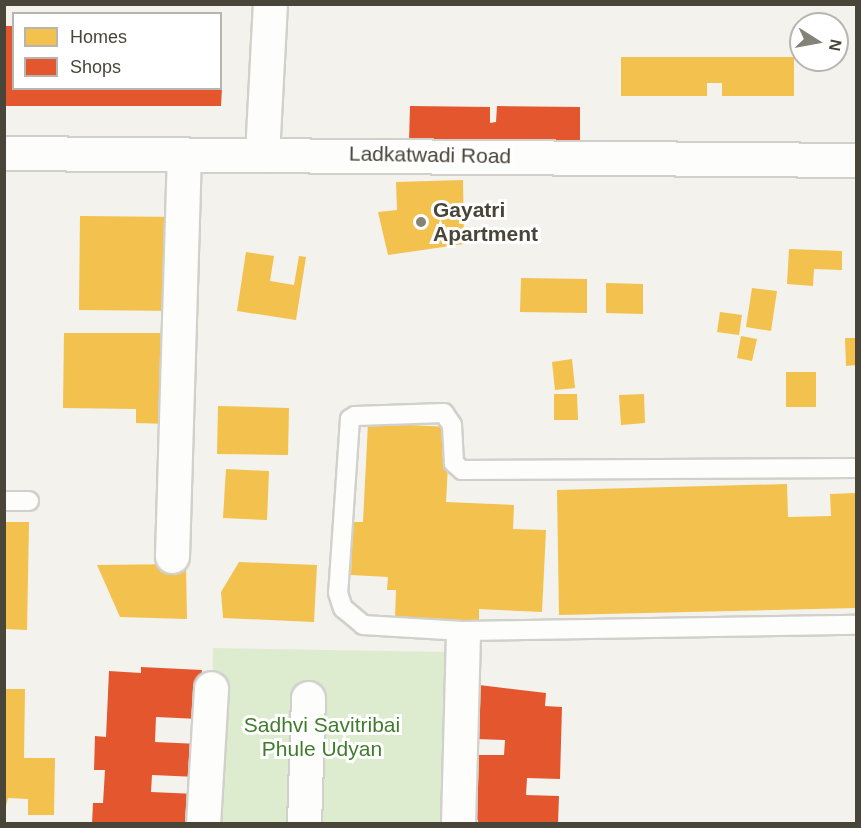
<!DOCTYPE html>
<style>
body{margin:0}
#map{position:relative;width:861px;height:828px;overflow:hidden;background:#f3f2ed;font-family:Helvetica,sans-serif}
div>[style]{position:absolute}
.green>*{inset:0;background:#ddecce}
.homes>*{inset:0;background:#f2c14e}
.shops>*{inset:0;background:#e4572e}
.roads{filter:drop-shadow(2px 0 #d1d0cb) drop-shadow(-2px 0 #d1d0cb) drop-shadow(0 2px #d1d0cb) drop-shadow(0 -2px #d1d0cb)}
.service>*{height:18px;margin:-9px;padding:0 9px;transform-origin:9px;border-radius:9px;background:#fdfdfc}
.minor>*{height:33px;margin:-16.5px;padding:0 16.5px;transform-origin:16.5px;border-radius:16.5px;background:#fdfdfc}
.dots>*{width:16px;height:16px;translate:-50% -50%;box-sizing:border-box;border:3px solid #fff;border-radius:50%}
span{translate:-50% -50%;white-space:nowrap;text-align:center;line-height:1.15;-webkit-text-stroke:6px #fff;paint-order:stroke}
.street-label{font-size:21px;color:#4a4539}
.poi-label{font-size:21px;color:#4a4539;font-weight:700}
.left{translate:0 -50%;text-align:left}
.park-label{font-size:21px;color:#417c2c}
.frame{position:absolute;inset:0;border:6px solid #4a4539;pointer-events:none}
.legend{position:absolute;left:12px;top:12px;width:210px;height:78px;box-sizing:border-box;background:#fff;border:2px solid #b7b5b0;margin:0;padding:8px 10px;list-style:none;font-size:18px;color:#4a4539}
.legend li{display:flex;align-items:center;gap:12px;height:30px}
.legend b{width:30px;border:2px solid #b7b5b0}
.north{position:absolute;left:789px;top:12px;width:60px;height:60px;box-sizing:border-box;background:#fff;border:2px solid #b7b5b0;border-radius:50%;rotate:101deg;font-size:16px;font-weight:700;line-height:24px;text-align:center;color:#4a4539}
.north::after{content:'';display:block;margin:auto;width:21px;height:27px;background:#858278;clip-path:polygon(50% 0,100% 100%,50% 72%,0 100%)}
</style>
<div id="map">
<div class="green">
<div style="clip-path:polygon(213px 648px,446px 652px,444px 823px,210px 824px)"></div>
</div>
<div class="homes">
<div style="clip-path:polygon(621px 57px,794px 57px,794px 96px,722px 96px,722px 83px,707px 83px,707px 96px,621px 96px)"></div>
<div style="clip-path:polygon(463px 180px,464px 244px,388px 255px,378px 212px,397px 210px,396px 182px)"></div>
<div style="clip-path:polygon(80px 216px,180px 217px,179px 311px,79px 310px)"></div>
<div style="clip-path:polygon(789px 249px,842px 251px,842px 270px,814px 269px,813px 286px,787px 284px)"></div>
<div style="clip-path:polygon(246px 252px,274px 256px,270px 281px,294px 285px,299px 256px,306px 257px,296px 320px,237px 311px)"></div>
<div style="clip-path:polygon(521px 278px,587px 279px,587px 313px,520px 312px)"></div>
<div style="clip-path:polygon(606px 283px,643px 284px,643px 314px,606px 313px)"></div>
<div style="clip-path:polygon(752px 288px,777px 291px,771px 331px,746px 327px)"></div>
<div style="clip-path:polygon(720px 312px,742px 315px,739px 335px,717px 332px)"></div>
<div style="clip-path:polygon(64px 333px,162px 333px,169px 424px,136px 423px,136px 409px,63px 408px)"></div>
<div style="clip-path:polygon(741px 336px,757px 339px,752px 361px,737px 358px)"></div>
<div style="clip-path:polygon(845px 338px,856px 338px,856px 365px,846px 366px)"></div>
<div style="clip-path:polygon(572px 359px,575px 388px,555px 390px,552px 362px)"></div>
<div style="clip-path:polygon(786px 372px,816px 372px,816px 407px,786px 407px)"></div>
<div style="clip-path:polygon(554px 394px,577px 394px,578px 420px,554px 420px)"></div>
<div style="clip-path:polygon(644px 394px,645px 423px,621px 425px,619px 395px)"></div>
<div style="clip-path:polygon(218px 406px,289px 408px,288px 455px,217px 454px)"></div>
<div style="clip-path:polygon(368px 423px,450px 427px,446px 502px,514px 505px,513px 529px,546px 530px,542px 612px,479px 609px,479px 623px,395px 619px,396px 590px,387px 590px,388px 577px,351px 575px,353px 522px,363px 522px)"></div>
<div style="clip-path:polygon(226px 469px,269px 471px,267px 520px,223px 518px)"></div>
<div style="clip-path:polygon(787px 484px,788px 517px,831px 516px,830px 494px,856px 493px,856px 608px,559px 615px,557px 490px)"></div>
<div style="clip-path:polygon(4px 522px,29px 522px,27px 630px,4px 629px)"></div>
<div style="clip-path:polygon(239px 562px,317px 565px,314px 622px,223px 618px,221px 592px)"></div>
<div style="clip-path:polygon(186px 564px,187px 619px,120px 617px,97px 565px)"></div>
<div style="clip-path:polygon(4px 689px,25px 689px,24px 758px,55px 758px,54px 815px,28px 815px,28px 799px,8px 798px,4px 814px)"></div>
</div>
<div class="shops">
<div style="clip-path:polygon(5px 26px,14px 26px,14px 88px,222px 88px,221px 106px,4px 106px)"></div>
<div style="clip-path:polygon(410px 106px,490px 107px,490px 123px,496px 122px,497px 106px,580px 107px,580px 146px,409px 143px)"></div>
<div style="clip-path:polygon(141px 667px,202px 670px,199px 719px,156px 717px,155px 742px,199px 744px,197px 777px,152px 775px,151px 792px,196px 794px,195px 824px,92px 824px,93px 803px,103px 803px,105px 770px,94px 770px,95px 736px,106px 737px,109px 671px,141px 673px)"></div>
<div style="clip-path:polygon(479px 685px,546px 693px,545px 706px,562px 707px,560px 779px,527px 778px,526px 795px,559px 796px,558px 824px,479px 824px,471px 800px,476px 755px,504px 755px,505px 740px,476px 739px)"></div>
</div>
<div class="roads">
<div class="service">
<div style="left:856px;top:468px;width:394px;rotate:179.7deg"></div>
<div style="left:462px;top:470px;width:11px;rotate:-139deg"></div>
<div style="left:454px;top:463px;width:38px;rotate:-93deg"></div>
<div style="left:452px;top:425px;width:14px;rotate:-124deg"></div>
<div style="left:444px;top:413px;width:89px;rotate:178.1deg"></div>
<div style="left:355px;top:416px;width:6px;rotate:149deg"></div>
<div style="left:350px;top:419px;width:174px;rotate:93.9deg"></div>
<div style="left:338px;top:593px;width:16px;rotate:72deg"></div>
<div style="left:343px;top:608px;width:26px;rotate:40deg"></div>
<div style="left:363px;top:625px;width:100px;rotate:3.4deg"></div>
<div style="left:463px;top:631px;width:393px;rotate:-0.9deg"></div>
<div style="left:4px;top:501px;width:25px"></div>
</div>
<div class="minor">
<div style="left:4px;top:153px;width:852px;rotate:0.47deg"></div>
<div style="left:262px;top:155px;width:151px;rotate:-87deg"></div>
<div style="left:172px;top:556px;width:399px;rotate:-88.3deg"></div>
<div style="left:203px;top:824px;width:136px;rotate:-86.6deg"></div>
<div style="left:304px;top:824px;width:126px;rotate:-88.2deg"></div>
<div style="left:458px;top:824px;width:185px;rotate:-88.5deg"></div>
</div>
</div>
<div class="dots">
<div style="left:421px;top:222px;background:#858278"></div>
</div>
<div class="street-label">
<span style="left:430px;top:155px;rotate:1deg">Ladkatwadi Road</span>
</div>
<div class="poi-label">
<span class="left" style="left:433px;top:222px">Gayatri<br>Apartment</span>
</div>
<div class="park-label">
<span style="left:322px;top:737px">Sadhvi Savitribai<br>Phule Udyan</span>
</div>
<div class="frame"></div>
<ul class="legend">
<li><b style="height:16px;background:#f2c14e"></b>Homes</li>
<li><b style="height:16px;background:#e4572e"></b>Shops</li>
</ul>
<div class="north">N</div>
</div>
